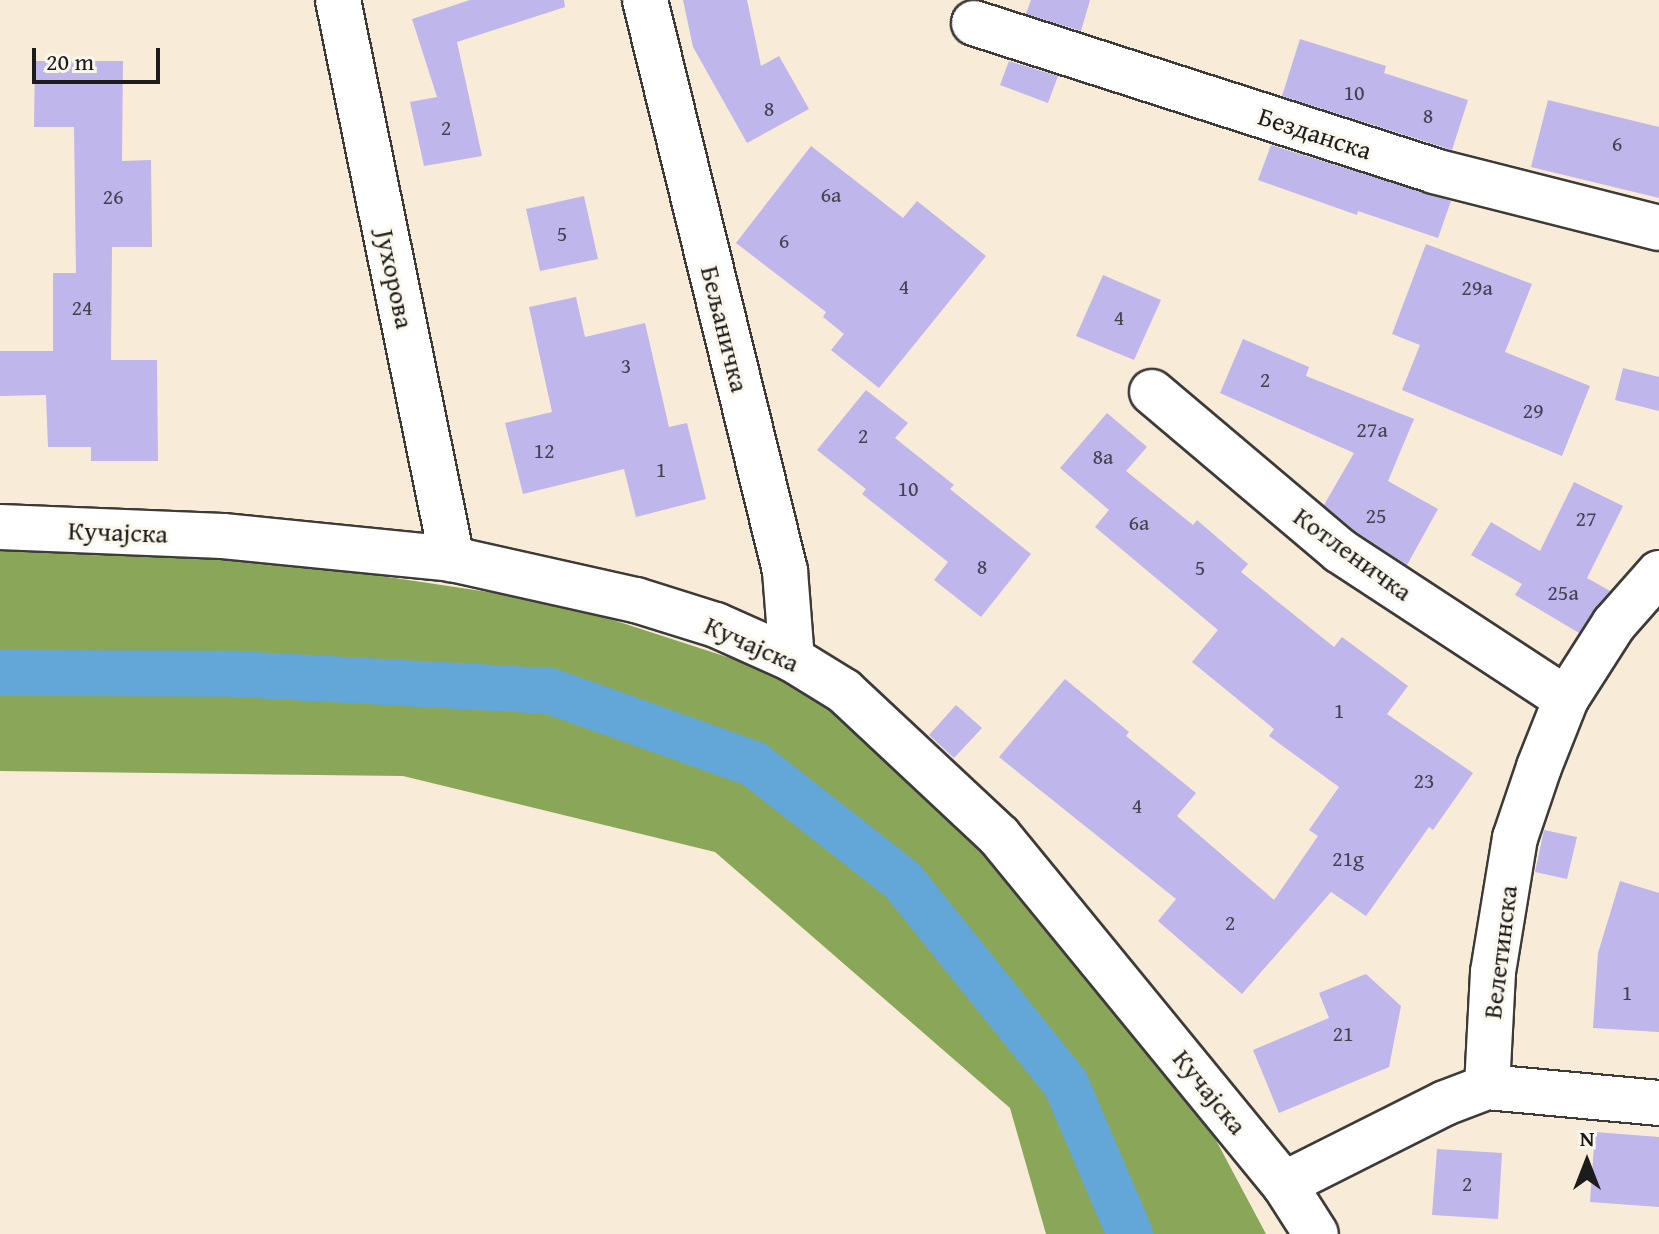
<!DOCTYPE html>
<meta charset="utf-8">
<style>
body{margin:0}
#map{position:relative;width:1659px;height:1234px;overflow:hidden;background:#f8ebd7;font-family:"Gentium Book Plus",serif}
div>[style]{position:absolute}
.forest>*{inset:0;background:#8aa659}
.canal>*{height:46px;margin:-23px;padding:0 23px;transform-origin:23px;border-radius:23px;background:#62a7d8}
.building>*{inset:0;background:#bfb6ec}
.roads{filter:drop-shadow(2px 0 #3d3b38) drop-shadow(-2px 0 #3d3b38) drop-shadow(0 2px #3d3b38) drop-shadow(0 -2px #3d3b38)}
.minor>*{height:44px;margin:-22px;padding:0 22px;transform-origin:22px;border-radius:22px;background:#fff}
span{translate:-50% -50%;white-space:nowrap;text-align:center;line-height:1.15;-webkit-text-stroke:6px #fbf7ec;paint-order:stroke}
.number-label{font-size:22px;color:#454250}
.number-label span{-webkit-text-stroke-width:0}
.street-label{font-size:26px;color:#1c1c1c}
.north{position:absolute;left:1547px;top:1122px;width:80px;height:80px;-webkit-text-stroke:6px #fbf7ec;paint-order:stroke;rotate:0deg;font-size:22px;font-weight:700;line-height:32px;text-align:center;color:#1c1c1c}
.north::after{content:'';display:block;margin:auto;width:28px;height:36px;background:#1c1c1c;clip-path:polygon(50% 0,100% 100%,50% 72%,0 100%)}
.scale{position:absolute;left:32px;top:48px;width:128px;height:36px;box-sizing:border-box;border:4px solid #1c1c1c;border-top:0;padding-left:10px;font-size:24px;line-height:28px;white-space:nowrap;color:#1c1c1c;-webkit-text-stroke:6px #fbf7ec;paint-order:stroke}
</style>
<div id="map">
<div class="forest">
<div style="clip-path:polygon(0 543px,208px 550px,561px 603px,792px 678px,1001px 843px,1161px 1037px,1266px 1234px,1046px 1234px,1010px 1108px,715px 852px,403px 776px,0 771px)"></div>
</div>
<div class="canal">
<div style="left:0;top:673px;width:237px;rotate:0.2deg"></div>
<div style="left:237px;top:674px;width:313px;rotate:3.1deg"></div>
<div style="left:550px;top:691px;width:217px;rotate:19.7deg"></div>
<div style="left:754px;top:764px;width:189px;rotate:38.1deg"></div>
<div style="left:903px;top:881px;width:260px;rotate:51.2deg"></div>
<div style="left:1066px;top:1084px;width:163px;rotate:66.9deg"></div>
</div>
<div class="building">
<div style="clip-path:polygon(470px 0,564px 0,565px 7px,457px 42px,482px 156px,424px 166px,410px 102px,437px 97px,412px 19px)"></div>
<div style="clip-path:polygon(683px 0,747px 0,761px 66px,779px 56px,809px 109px,747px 143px,693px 47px)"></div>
<div style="clip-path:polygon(1031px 0,1090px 0,1081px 31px,1026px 14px)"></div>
<div style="clip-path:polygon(1300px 39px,1386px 66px,1384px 73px,1468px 100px,1452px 150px,1282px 96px)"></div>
<div style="clip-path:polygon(35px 61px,123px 61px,122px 161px,151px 160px,152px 247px,112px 247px,111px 360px,157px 360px,158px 461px,91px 461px,91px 447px,48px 447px,46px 395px,0 396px,0 351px,53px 351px,53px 273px,76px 273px,74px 127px,34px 127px)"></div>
<div style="clip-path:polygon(1009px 61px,1058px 76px,1048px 103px,1000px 85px)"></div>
<div style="clip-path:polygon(1548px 100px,1659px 127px,1659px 198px,1531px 167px)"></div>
<div style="clip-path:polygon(1271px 145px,1451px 201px,1438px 238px,1358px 211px,1357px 215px,1258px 180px)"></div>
<div style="clip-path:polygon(811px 146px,903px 218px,917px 201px,986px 256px,879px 388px,831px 350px,844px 334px,823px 317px,826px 312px,736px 243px)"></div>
<div style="clip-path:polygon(584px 196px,598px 259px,540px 271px,526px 209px)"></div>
<div style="clip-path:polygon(1426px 244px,1532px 284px,1505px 352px,1590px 386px,1562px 456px,1402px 390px,1420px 345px,1392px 334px)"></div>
<div style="clip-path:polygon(1103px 275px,1161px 300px,1134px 360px,1076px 336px)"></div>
<div style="clip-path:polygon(576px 297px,585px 337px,645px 323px,669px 427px,687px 423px,706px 499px,636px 517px,624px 469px,523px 494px,505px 423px,552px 412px,529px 307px)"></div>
<div style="clip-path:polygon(1243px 339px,1309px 367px,1306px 376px,1414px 419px,1388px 481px,1438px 509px,1407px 565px,1355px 531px,1324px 505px,1354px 453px,1220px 393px)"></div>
<div style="clip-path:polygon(1623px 368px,1659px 377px,1659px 411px,1615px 400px)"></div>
<div style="clip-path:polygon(866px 390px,908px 423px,895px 438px,954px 485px,950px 489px,1031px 554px,981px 617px,934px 580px,948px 562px,862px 494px,866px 489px,817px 450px)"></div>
<div style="clip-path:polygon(1107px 413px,1147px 447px,1126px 471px,1193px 525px,1197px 520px,1248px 564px,1241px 572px,1334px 647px,1342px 637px,1408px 686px,1387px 714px,1473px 773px,1433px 830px,1429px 827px,1366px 916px,1331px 892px,1242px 994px,1158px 921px,1176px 899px,999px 757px,1065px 679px,1129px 732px,1126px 736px,1196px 793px,1177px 816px,1274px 900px,1318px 836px,1309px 830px,1339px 787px,1269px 736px,1274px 729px,1192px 662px,1218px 630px,1095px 527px,1109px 510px,1060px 468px)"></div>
<div style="clip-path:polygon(1574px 482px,1623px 506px,1587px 578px,1610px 591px,1579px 633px,1515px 595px,1522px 584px,1471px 555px,1491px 522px,1540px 551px)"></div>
<div style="clip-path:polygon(956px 705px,982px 728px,954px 758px,929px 735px)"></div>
<div style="clip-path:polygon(1544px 830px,1577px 837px,1567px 879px,1535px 872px)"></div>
<div style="clip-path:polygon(1620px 881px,1659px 893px,1659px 1032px,1593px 1028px,1598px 953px)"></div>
<div style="clip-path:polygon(1366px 974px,1401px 1006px,1389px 1067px,1279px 1113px,1253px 1050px,1329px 1018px,1319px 993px)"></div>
<div style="clip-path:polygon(1595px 1132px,1659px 1137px,1659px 1207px,1590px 1202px)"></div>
<div style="clip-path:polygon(1437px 1149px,1502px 1153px,1498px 1219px,1432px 1215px)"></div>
</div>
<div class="roads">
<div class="minor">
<div style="left:338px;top:0;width:571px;rotate:78.47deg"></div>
<div style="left:645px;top:0;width:588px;rotate:76.22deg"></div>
<div style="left:785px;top:571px;width:88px;rotate:85.5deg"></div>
<div style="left:974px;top:23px;width:483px;rotate:17.8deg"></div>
<div style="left:1434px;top:171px;width:232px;rotate:14.2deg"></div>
<div style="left:1152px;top:392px;width:246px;rotate:40.2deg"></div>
<div style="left:1340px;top:551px;width:270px;rotate:33.2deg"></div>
<div style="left:0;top:527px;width:223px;rotate:2.3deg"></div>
<div style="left:223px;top:536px;width:230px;rotate:5.7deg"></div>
<div style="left:452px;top:559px;width:189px;rotate:12.6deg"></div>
<div style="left:636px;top:600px;width:84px;rotate:17.4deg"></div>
<div style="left:716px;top:625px;width:83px;rotate:24.1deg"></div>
<div style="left:792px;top:659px;width:61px;rotate:31.6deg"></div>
<div style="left:844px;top:691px;width:212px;rotate:43.1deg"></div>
<div style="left:999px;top:836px;width:450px;rotate:50.7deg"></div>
<div style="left:1284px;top:1184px;width:59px;rotate:57.4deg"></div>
<div style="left:1487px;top:1087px;width:173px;rotate:5.3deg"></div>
<div style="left:1284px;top:1184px;width:180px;rotate:-26.7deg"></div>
<div style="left:1445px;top:1103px;width:45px;rotate:-20.9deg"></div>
<div style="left:1487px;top:1087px;width:115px;rotate:-87deg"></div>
<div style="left:1493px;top:972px;width:136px;rotate:-80.7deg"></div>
<div style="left:1515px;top:838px;width:75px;rotate:-71.3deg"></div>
<div style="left:1539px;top:767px;width:73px;rotate:-68.3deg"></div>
<div style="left:1566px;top:699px;width:89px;rotate:-57.4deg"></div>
<div style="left:1614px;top:624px;width:68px;rotate:-48.6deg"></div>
</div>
</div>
<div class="number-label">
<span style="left:1354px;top:93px">10</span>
<span style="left:769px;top:109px">8</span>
<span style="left:1428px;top:116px">8</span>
<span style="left:446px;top:128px">2</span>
<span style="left:1617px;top:144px">6</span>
<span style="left:831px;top:195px">6a</span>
<span style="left:113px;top:197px">26</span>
<span style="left:562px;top:234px">5</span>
<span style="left:784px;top:241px">6</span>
<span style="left:904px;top:287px">4</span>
<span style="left:1477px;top:288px">29a</span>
<span style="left:82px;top:308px">24</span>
<span style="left:1119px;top:318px">4</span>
<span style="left:626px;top:366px">3</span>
<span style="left:1265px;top:380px">2</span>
<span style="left:1533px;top:411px">29</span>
<span style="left:1372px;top:430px">27a</span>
<span style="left:863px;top:436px">2</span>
<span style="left:544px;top:451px">12</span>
<span style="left:1103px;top:457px">8a</span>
<span style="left:661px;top:470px">1</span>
<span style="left:908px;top:489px">10</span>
<span style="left:1376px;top:516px">25</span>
<span style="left:1586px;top:519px">27</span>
<span style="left:1139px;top:523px">6a</span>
<span style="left:982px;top:567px">8</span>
<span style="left:1200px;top:568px">5</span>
<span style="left:1563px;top:593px">25a</span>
<span style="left:1339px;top:711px">1</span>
<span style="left:1424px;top:781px">23</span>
<span style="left:1137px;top:806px">4</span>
<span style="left:1348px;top:859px">21g</span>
<span style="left:1230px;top:923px">2</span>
<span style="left:1627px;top:993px">1</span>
<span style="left:1343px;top:1034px">21</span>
<span style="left:1467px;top:1184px">2</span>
</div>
<div class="street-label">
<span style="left:1315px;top:133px;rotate:18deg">Безданска</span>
<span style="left:395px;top:279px;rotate:78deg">Јухорова</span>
<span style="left:725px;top:329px;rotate:76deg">Бељаничка</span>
<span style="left:118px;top:532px;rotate:2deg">Кучајска</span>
<span style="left:1353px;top:554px;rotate:36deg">Котленичка</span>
<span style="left:752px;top:644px;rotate:24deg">Кучајска</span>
<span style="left:1500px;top:952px;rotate:-83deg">Велетинска</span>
<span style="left:1210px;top:1092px;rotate:51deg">Кучајска</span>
</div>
<div class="north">N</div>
<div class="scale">20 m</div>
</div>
